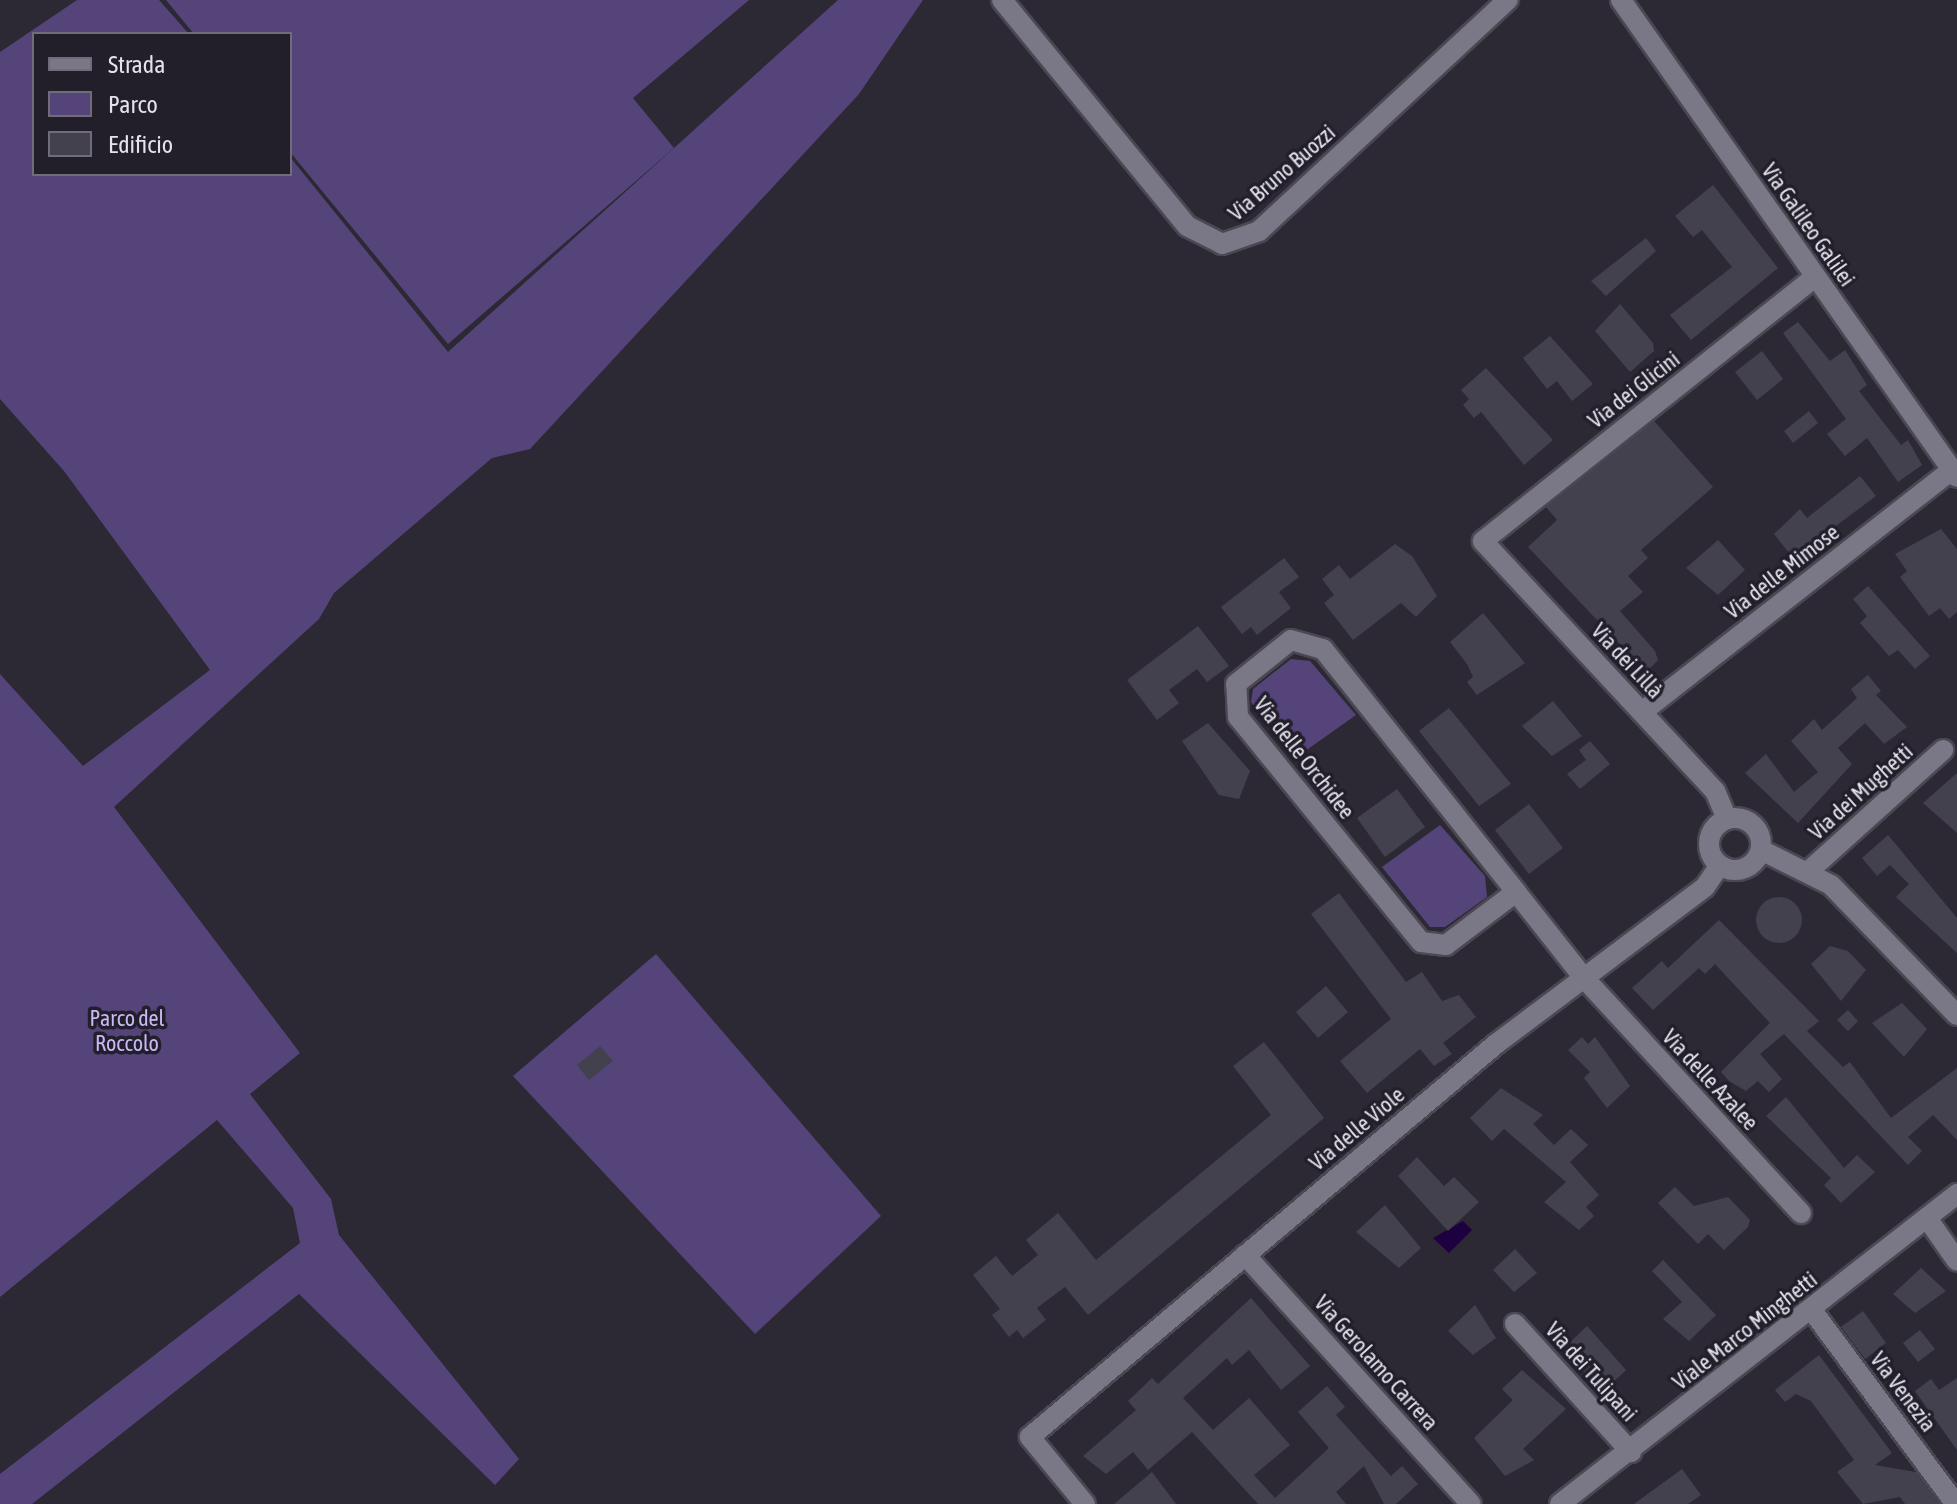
<!DOCTYPE html>
<meta charset="utf-8">
<style>
body{margin:0}
#map{position:relative;width:1957px;height:1504px;overflow:hidden;background:#2c2935;font-family:"Asap Condensed",sans-serif}
div>[style]{position:absolute}
.green>*{inset:0;background:#54447a}
.water>*{inset:0;background:#1c0040}
.building>*{inset:0;background:#44414e}
.round{border-radius:50%}
.roads{filter:drop-shadow(2px 0 #4a4853) drop-shadow(-2px 0 #4a4853) drop-shadow(0 2px #4a4853) drop-shadow(0 -2px #4a4853)}
.minor>*{height:20px;margin:-10px;padding:0 10px;transform-origin:10px;border-radius:10px;background:#7a7786}
.minor>.ring{margin:-10px;padding:0;box-sizing:content-box;background:none;border:20px solid #7a7786;border-radius:50%}
span{translate:-50% -50%;white-space:nowrap;text-align:center;line-height:1.15;-webkit-text-stroke:7px #221f2b;paint-order:stroke}
.street-label{font-size:22px;color:#e4e3eb}
.park-label{font-size:22px;color:#c8b9f6}
.legend{position:absolute;left:32px;top:32px;width:260px;height:144px;box-sizing:border-box;background:#221f2b;border:2px solid #706d78;margin:0;padding:10px 14px;list-style:none;font-size:24px;color:#e4e3eb}
.legend li{display:flex;align-items:center;gap:16px;height:40px}
.legend b{width:40px;border:2px solid #706d78}
</style>
<div id="map">
<div class="green">
<div style="clip-path:polygon(77px 0,159px 0,189px 34px,34px 34px,34px 174px,290px 174px,290px 157px,448px 352px,838px 0,923px 0,859px 94px,530px 449px,492px 458px,334px 593px,319px 619px,114px 807px,300px 1053px,250px 1094px,331px 1199px,339px 1235px,519px 1459px,495px 1485px,299px 1294px,32px 1504px,0 1504px,0 1474px,300px 1243px,293px 1208px,217px 1120px,0 1297px,0 674px,83px 766px,210px 670px,64px 471px,0 399px,0 52px)"></div>
<div style="clip-path:polygon(166px 0,749px 0,633px 98px,674px 148px,448px 344px,290px 152px,290px 34px,194px 34px)"></div>
<div style="clip-path:polygon(1291px 659px,1310px 661px,1356px 715px,1294px 759px,1251px 702px,1253px 689px)"></div>
<div style="clip-path:polygon(1440px 825px,1485px 876px,1487px 897px,1445px 927px,1430px 927px,1382px 867px)"></div>
<div style="clip-path:polygon(656px 954px,881px 1216px,755px 1334px,513px 1076px)"></div>
</div>
<div class="water">
<div style="clip-path:polygon(1463px 1221px,1472px 1230px,1449px 1253px,1433px 1238px)"></div>
</div>
<div class="building">
<div style="clip-path:polygon(1713px 185px,1778px 268px,1691px 340px,1670px 315px,1732px 267px,1702px 230px,1693px 237px,1675px 216px)"></div>
<div style="clip-path:polygon(1646px 238px,1656px 251px,1606px 296px,1591px 281px)"></div>
<div style="clip-path:polygon(1620px 304px,1653px 343px,1654px 351px,1630px 372px,1595px 331px)"></div>
<div style="clip-path:polygon(1798px 322px,1830px 361px,1845px 350px,1867px 385px,1859px 391px,1901px 445px,1908px 440px,1922px 465px,1898px 482px,1867px 438px,1845px 456px,1827px 434px,1846px 419px,1783px 333px)"></div>
<div style="clip-path:polygon(1550px 336px,1593px 384px,1572px 401px,1557px 381px,1547px 389px,1523px 358px)"></div>
<div style="clip-path:polygon(1762px 351px,1783px 379px,1757px 400px,1735px 372px)"></div>
<div style="clip-path:polygon(1486px 368px,1553px 440px,1524px 465px,1481px 412px,1474px 418px,1463px 405px,1469px 399px,1461px 390px)"></div>
<div style="clip-path:polygon(1809px 411px,1818px 423px,1793px 443px,1784px 431px)"></div>
<div style="clip-path:polygon(1654px 421px,1713px 487px,1641px 550px,1648px 558px,1628px 576px,1643px 592px,1620px 611px,1655px 651px,1658px 660px,1646px 672px,1528px 547px,1557px 520px,1546px 507px)"></div>
<div style="clip-path:polygon(1860px 476px,1876px 496px,1793px 558px,1774px 534px,1800px 509px,1807px 518px)"></div>
<div style="clip-path:polygon(1941px 529px,1957px 549px,1957px 612px,1949px 619px,1940px 608px,1929px 616px,1900px 577px,1907px 571px,1895px 554px)"></div>
<div style="clip-path:polygon(1718px 540px,1745px 570px,1718px 595px,1686px 568px)"></div>
<div style="clip-path:polygon(1395px 544px,1412px 556px,1437px 596px,1416px 617px,1401px 603px,1353px 640px,1324px 603px,1334px 595px,1322px 579px,1339px 565px,1350px 579px)"></div>
<div style="clip-path:polygon(1284px 558px,1299px 577px,1279px 592px,1291px 608px,1257px 635px,1251px 627px,1242px 634px,1221px 607px)"></div>
<div style="clip-path:polygon(1868px 586px,1930px 656px,1915px 669px,1898px 650px,1889px 656px,1860px 623px,1867px 616px,1853px 599px)"></div>
<div style="clip-path:polygon(1483px 613px,1525px 663px,1477px 695px,1467px 682px,1473px 677px,1467px 664px,1450px 642px)"></div>
<div style="clip-path:polygon(1198px 626px,1229px 666px,1207px 682px,1197px 669px,1169px 690px,1179px 703px,1157px 720px,1127px 680px)"></div>
<div style="clip-path:polygon(1868px 675px,1881px 691px,1876px 695px,1907px 727px,1884px 744px,1865px 723px,1838px 748px,1852px 764px,1798px 823px,1745px 773px,1766px 754px,1794px 792px,1818px 772px,1791px 741px,1814px 719px,1822px 730px,1857px 698px,1851px 689px)"></div>
<div style="clip-path:polygon(1553px 701px,1582px 736px,1552px 756px,1522px 726px)"></div>
<div style="clip-path:polygon(1449px 708px,1511px 784px,1479px 806px,1419px 731px)"></div>
<div style="clip-path:polygon(1208px 723px,1250px 771px,1239px 799px,1219px 795px,1182px 741px)"></div>
<div style="clip-path:polygon(1590px 741px,1610px 764px,1580px 789px,1567px 774px,1586px 760px,1579px 750px)"></div>
<div style="clip-path:polygon(1957px 773px,1957px 833px,1923px 803px)"></div>
<div style="clip-path:polygon(1397px 789px,1425px 827px,1385px 857px,1357px 818px)"></div>
<div style="clip-path:polygon(1529px 804px,1563px 848px,1529px 874px,1495px 830px)"></div>
<div style="clip-path:polygon(1888px 835px,1957px 918px,1957px 953px,1896px 897px,1909px 884px,1890px 865px,1877px 876px,1862px 858px)"></div>
<div style="clip-path:polygon(1339px 893px,1406px 982px,1422px 972px,1442px 1001px,1459px 995px,1476px 1017px,1443px 1043px,1452px 1054px,1434px 1066px,1420px 1049px,1367px 1093px,1340px 1061px,1391px 1019px,1311px 914px)"></div>
<div class="round" style="left:1756px;top:897px;width:46px;height:46px"></div>
<div style="clip-path:polygon(1719px 920px,1819px 1021px,1807px 1031px,1843px 1067px,1850px 1062px,1891px 1118px,1957px 1068px,1957px 1140px,1933px 1115px,1908px 1137px,1922px 1151px,1908px 1165px,1784px 1034px,1760px 1054px,1782px 1079px,1769px 1092px,1758px 1081px,1746px 1091px,1729px 1081px,1721px 1072px,1770px 1023px,1715px 964px,1705px 974px,1699px 968px,1653px 1010px,1632px 988px,1662px 961px,1668px 968px)"></div>
<div style="clip-path:polygon(1830px 946px,1848px 951px,1866px 970px,1841px 1001px,1811px 964px)"></div>
<div style="clip-path:polygon(1326px 986px,1348px 1012px,1318px 1038px,1296px 1012px)"></div>
<div style="clip-path:polygon(1902px 1003px,1927px 1029px,1904px 1057px,1872px 1023px)"></div>
<div style="clip-path:polygon(1848px 1010px,1858px 1021px,1848px 1031px,1837px 1020px)"></div>
<div style="clip-path:polygon(1582px 1037px,1588px 1044px,1595px 1037px,1630px 1086px,1607px 1108px,1584px 1078px,1590px 1072px,1568px 1050px)"></div>
<div style="clip-path:polygon(1264px 1042px,1324px 1118px,1088px 1315px,1065px 1287px,1037px 1308px,1046px 1320px,1023px 1338px,1017px 1330px,1009px 1337px,992px 1315px,1000px 1309px,973px 1275px,996px 1256px,1012px 1276px,1038px 1255px,1026px 1240px,1058px 1213px,1096px 1260px,1271px 1115px,1233px 1066px)"></div>
<div style="clip-path:polygon(600px 1046px,613px 1061px,589px 1080px,577px 1065px)"></div>
<div style="clip-path:polygon(1501px 1088px,1543px 1115px,1533px 1124px,1554px 1145px,1571px 1129px,1588px 1145px,1570px 1162px,1599px 1195px,1586px 1207px,1594px 1216px,1579px 1230px,1544px 1202px,1566px 1182px,1504px 1129px,1492px 1141px,1470px 1118px)"></div>
<div style="clip-path:polygon(1786px 1097px,1844px 1168px,1857px 1155px,1875px 1172px,1841px 1203px,1824px 1185px,1831px 1178px,1766px 1116px)"></div>
<div style="clip-path:polygon(1417px 1157px,1444px 1186px,1454px 1177px,1479px 1202px,1448px 1231px,1398px 1176px)"></div>
<div style="clip-path:polygon(1675px 1187px,1694px 1206px,1728px 1197px,1750px 1220px,1748px 1227px,1724px 1250px,1708px 1234px,1698px 1244px,1658px 1203px)"></div>
<div style="clip-path:polygon(1385px 1205px,1421px 1248px,1399px 1268px,1356px 1232px)"></div>
<div style="clip-path:polygon(1515px 1249px,1537px 1273px,1514px 1292px,1493px 1270px)"></div>
<div style="clip-path:polygon(1663px 1260px,1716px 1315px,1689px 1341px,1663px 1319px,1682px 1302px,1652px 1271px)"></div>
<div style="clip-path:polygon(1921px 1268px,1946px 1291px,1915px 1313px,1893px 1294px)"></div>
<div style="clip-path:polygon(1251px 1298px,1310px 1366px,1281px 1390px,1249px 1350px,1232px 1365px,1227px 1358px,1183px 1398px,1213px 1430px,1249px 1398px,1290px 1445px,1254px 1475px,1275px 1498px,1329px 1448px,1298px 1412px,1327px 1386px,1345px 1407px,1336px 1415px,1391px 1476px,1402px 1466px,1418px 1484px,1396px 1504px,1384px 1504px,1364px 1466px,1336px 1492px,1346px 1504px,1258px 1504px,1192px 1432px,1148px 1470px,1133px 1452px,1106px 1474px,1083px 1456px,1136px 1410px,1128px 1401px,1152px 1378px,1158px 1384px)"></div>
<div style="clip-path:polygon(1475px 1305px,1496px 1338px,1473px 1355px,1448px 1331px)"></div>
<div style="clip-path:polygon(1863px 1311px,1886px 1343px,1865px 1359px,1841px 1327px)"></div>
<div style="clip-path:polygon(1587px 1326px,1626px 1370px,1603px 1392px,1562px 1350px)"></div>
<div style="clip-path:polygon(1920px 1330px,1935px 1349px,1918px 1362px,1903px 1343px)"></div>
<div style="clip-path:polygon(1819px 1355px,1892px 1453px,1875px 1465px,1916px 1472px,1940px 1504px,1905px 1504px,1900px 1497px,1863px 1504px,1837px 1472px,1854px 1460px,1811px 1401px,1796px 1394px,1785px 1402px,1775px 1390px)"></div>
<div style="clip-path:polygon(1522px 1370px,1566px 1409px,1523px 1449px,1534px 1460px,1505px 1476px,1474px 1438px,1513px 1400px,1502px 1389px)"></div>
<div style="clip-path:polygon(1957px 1378px,1957px 1450px,1915px 1391px,1931px 1379px,1939px 1390px)"></div>
<div style="clip-path:polygon(1682px 1469px,1701px 1495px,1688px 1504px,1634px 1504px)"></div>
<div style="clip-path:polygon(1152px 1472px,1176px 1504px,1114px 1504px)"></div>
</div>
<div class="roads">
<div class="minor">
<div style="left:1002px;top:0;width:292px;rotate:50.7deg"></div>
<div style="left:1187px;top:226px;width:39px;rotate:27deg"></div>
<div style="left:1222px;top:244px;width:39px;rotate:-19deg"></div>
<div style="left:1259px;top:231px;width:340px;rotate:-42.9deg"></div>
<div style="left:1621px;top:0;width:583px;rotate:54.84deg"></div>
<div style="left:1642px;top:712px;width:393px;rotate:-38deg"></div>
<div class="ring" style="left:1709px;top:818px;width:32px;height:32px"></div>
<div style="left:1727px;top:819px;width:30px;rotate:-113deg"></div>
<div style="left:1715px;top:791px;width:341px;rotate:-132.9deg"></div>
<div style="left:1483px;top:541px;width:424px;rotate:-38.5deg"></div>
<div style="left:1761px;top:850px;width:78px;rotate:26.6deg"></div>
<div style="left:1831px;top:885px;width:181px;rotate:45.9deg"></div>
<div style="left:1811px;top:869px;width:178px;rotate:-42deg"></div>
<div style="left:1516px;top:892px;width:88px;rotate:142.9deg"></div>
<div style="left:1446px;top:945px;width:25px;rotate:-173deg"></div>
<div style="left:1421px;top:942px;width:290px;rotate:-129.1deg"></div>
<div style="left:1238px;top:717px;width:33px;rotate:-93deg"></div>
<div style="left:1236px;top:684px;width:70px;rotate:-38.7deg"></div>
<div style="left:1291px;top:640px;width:33px;rotate:16deg"></div>
<div style="left:1323px;top:649px;width:310px;rotate:51.5deg"></div>
<div style="left:1516px;top:892px;width:110px;rotate:51.7deg"></div>
<div style="left:1584px;top:978px;width:320px;rotate:47.3deg"></div>
<div style="left:1927px;top:1218px;width:52px;rotate:55.1deg"></div>
<div style="left:1245px;top:1255px;width:336px;rotate:47.8deg"></div>
<div style="left:1811px;top:1309px;width:243px;rotate:53.4deg"></div>
<div style="left:1515px;top:1324px;width:173px;rotate:47.8deg"></div>
<div style="left:1085px;top:1504px;width:87px;rotate:-129.4deg"></div>
<div style="left:1030px;top:1437px;width:610px;rotate:-40.14deg"></div>
<div style="left:1496px;top:1044px;width:261px;rotate:-36.9deg"></div>
<div style="left:1705px;top:887px;width:25px;rotate:-56deg"></div>
<div style="left:1560px;top:1504px;width:504px;rotate:-37.98deg"></div>
</div>
</div>
<div class="street-label">
<span style="left:1282px;top:173px;rotate:-41deg">Via Bruno Buozzi</span>
<span style="left:1808px;top:225px;rotate:55deg">Via Galileo Galilei</span>
<span style="left:1634px;top:390px;rotate:-38deg">Via dei Glicini</span>
<span style="left:1782px;top:572px;rotate:-38deg">Via delle Mimose</span>
<span style="left:1627px;top:661px;rotate:47deg">Via dei Lillà</span>
<span style="left:1304px;top:758px;rotate:52deg">Via delle Orchidee</span>
<span style="left:1861px;top:792px;rotate:-42deg">Via dei Mughetti</span>
<span style="left:1710px;top:1080px;rotate:47deg">Via delle Azalee</span>
<span style="left:1357px;top:1129px;rotate:-40deg">Via delle Viole</span>
<span style="left:1745px;top:1331px;rotate:-38deg">Viale Marco Minghetti</span>
<span style="left:1376px;top:1363px;rotate:48deg">Via Gerolamo Carrera</span>
<span style="left:1591px;top:1372px;rotate:48deg">Via dei Tulipani</span>
<span style="left:1903px;top:1392px;rotate:53deg">Via Venezia</span>
</div>
<div class="park-label">
<span style="left:127px;top:1031px">Parco del<br>Roccolo</span>
</div>
<ul class="legend">
<li><b style="height:10px;background:#7a7786"></b>Strada</li>
<li><b style="height:22px;background:#54447a"></b>Parco</li>
<li><b style="height:22px;background:#44414e"></b>Edificio</li>
</ul>
</div>
